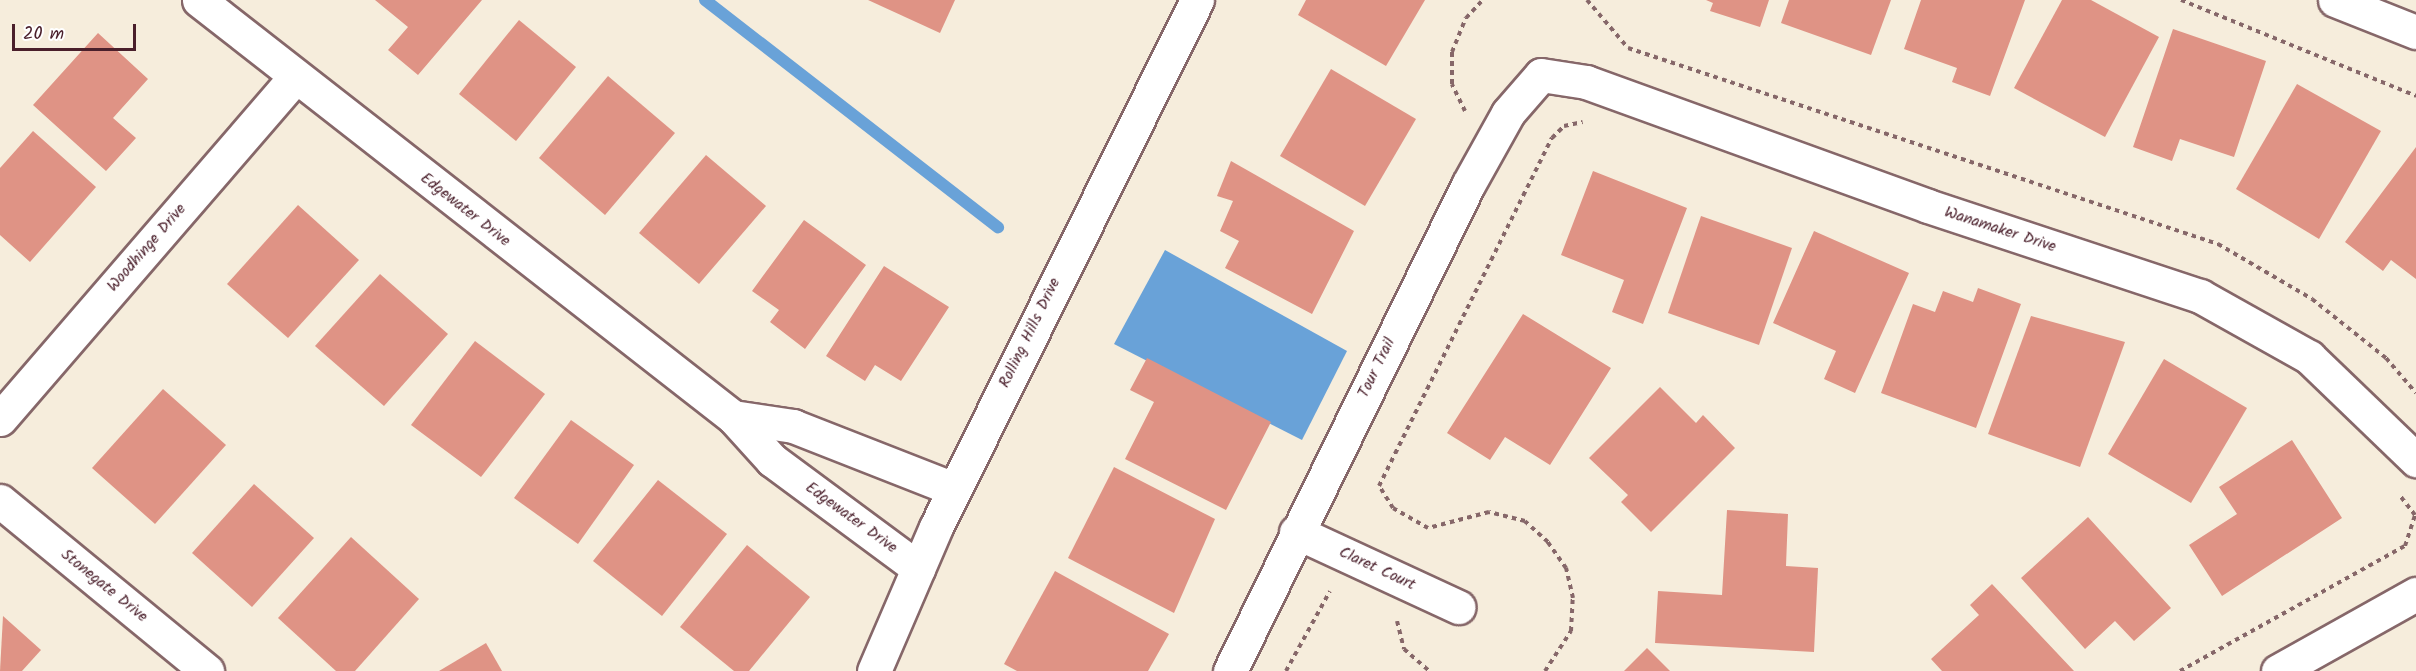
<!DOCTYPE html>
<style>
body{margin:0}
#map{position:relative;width:2416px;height:671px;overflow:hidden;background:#f6eddc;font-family:Kalam,sans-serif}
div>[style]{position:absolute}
.water>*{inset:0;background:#69a2d8}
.stream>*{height:12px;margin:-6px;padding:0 6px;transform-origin:6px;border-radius:6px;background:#69a2d8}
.building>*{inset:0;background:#df9385}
.path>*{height:4px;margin-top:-2px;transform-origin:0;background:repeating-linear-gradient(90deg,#866769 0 4.5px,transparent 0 9px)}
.roads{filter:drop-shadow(2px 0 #866769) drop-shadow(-2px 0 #866769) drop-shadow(0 2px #866769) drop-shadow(0 -2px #866769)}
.minor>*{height:33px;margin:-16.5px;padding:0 16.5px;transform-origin:16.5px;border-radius:16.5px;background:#fff}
span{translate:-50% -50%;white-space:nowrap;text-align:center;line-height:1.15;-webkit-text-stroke:4.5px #fff;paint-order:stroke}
.street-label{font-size:16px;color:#4a1f2b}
.scale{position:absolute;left:12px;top:24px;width:124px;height:27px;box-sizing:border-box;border:3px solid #4a1f2b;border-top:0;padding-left:8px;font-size:18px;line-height:21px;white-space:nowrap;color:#4a1f2b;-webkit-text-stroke:4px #fff;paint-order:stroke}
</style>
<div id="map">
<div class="water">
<div style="clip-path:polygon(1165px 250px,1347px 351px,1302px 440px,1114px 344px)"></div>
</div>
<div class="stream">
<div style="left:705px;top:0;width:371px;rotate:37.8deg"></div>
</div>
<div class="building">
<div style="clip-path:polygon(375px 0,482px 0,418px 75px,388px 50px,408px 27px)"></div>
<div style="clip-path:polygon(868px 0,955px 0,940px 33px)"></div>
<div style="clip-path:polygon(1306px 0,1425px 0,1386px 66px,1298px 15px)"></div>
<div style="clip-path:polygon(1706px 0,1769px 0,1760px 27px,1710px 11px,1713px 3px)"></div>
<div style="clip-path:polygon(1789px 0,1891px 0,1871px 55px,1781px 23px)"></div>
<div style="clip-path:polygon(1921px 0,2025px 0,1990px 96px,1952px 82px,1957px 68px,1904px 49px)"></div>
<div style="clip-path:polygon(2062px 0,2091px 0,2159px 37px,2105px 137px,2014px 88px)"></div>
<div style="clip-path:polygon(519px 20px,576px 67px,516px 141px,459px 94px)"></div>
<div style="clip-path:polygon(2173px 29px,2266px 61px,2234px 157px,2180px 139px,2172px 161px,2133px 147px)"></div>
<div style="clip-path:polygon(98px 33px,148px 79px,113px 118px,136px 138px,106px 171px,33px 105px)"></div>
<div style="clip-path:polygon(1331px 69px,1416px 119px,1365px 206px,1280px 156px)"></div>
<div style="clip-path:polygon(608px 76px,675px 133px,605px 215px,539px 158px)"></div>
<div style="clip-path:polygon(2297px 84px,2381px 131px,2319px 239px,2236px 189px)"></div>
<div style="clip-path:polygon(33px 131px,96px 187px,30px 262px,0 235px,0 168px)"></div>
<div style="clip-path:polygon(2416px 147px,2416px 279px,2391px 260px,2383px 271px,2345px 242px)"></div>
<div style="clip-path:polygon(706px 155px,766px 206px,699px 284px,639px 233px)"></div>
<div style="clip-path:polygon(1231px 161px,1354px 231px,1312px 314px,1225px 268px,1239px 241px,1220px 231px,1233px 201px,1217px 196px)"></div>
<div style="clip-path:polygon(1593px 171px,1687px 208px,1643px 324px,1612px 312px,1624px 280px,1561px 255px)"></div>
<div style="clip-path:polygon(298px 205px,359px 260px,288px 338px,227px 284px)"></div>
<div style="clip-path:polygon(1701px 216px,1792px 248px,1759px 345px,1668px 313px)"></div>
<div style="clip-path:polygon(804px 220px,866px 265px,805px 349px,770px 322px,779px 310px,752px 291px)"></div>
<div style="clip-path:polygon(1814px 231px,1909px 273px,1855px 393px,1824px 379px,1836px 351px,1773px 323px)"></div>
<div style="clip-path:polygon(884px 266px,949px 307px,901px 381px,875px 365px,865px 381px,826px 356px)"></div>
<div style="clip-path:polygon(380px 274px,448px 334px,384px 406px,315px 346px)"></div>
<div style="clip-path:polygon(1978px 288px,2021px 304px,1976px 428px,1881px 393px,1913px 304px,1935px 312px,1943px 291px,1973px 302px)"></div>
<div style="clip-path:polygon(1523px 314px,1611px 368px,1550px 465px,1505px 437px,1490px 460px,1447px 433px)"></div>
<div style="clip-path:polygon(2031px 316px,2125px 342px,2080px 467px,1988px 434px)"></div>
<div style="clip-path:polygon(475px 341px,545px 394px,481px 477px,411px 425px)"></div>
<div style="clip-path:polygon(1147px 358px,1271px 422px,1226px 510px,1125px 459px,1154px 402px,1130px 390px)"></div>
<div style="clip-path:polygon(2164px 359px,2247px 408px,2191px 503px,2108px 454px)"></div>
<div style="clip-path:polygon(1660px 387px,1696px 423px,1703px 415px,1735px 448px,1651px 532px,1621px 502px,1628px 495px,1589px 458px)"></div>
<div style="clip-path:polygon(163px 389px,226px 445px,155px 524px,92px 468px)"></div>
<div style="clip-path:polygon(571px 420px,634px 465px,578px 544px,514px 498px)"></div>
<div style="clip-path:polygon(2292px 440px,2342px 518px,2222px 596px,2189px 545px,2237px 514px,2219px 487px)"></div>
<div style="clip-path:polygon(1114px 467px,1215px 519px,1174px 613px,1068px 558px)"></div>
<div style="clip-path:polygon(658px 480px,727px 534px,662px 616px,593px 561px)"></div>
<div style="clip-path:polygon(254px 484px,314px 538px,252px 607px,192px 553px)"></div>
<div style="clip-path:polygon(1727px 510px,1788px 514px,1786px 566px,1818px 568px,1814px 652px,1655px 643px,1658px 591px,1722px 595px)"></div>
<div style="clip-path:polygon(2088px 517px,2171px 608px,2134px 641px,2115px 621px,2085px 649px,2021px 578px)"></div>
<div style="clip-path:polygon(351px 537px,419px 599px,355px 671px,336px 671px,278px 618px)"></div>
<div style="clip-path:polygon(747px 545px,810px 597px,749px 671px,734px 671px,680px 627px)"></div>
<div style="clip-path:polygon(1055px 571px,1169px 634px,1148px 671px,1017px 671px,1004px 664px)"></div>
<div style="clip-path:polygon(1992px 584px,2074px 671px,1942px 671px,1931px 659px,1979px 615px,1970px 605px)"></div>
<div style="clip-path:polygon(3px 616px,41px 650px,22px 671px,0 671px)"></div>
<div style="clip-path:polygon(486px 643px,502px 671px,439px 671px)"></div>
<div style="clip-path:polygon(1647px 648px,1670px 671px,1624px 671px)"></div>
</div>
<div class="path">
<div style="left:1587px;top:0;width:63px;rotate:49.5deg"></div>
<div style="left:1628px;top:48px;width:622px;rotate:18.38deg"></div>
<div style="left:2218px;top:244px;width:109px;rotate:30.3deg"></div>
<div style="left:2312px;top:299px;width:95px;rotate:38.6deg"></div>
<div style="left:2386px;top:358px;width:46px;rotate:49.4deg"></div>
<div style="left:2181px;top:0;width:254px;rotate:22.2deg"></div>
<div style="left:1465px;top:111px;width:30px;rotate:-116deg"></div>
<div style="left:1452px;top:84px;width:32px;rotate:-90deg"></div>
<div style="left:1452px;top:52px;width:37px;rotate:-68deg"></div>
<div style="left:1466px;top:18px;width:25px;rotate:-47deg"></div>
<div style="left:1397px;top:621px;width:29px;rotate:76deg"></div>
<div style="left:1404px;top:649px;width:33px;rotate:41deg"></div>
<div style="left:1286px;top:671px;width:91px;rotate:-61.2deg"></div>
<div style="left:1545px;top:671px;width:48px;rotate:-57deg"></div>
<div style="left:1571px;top:631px;width:33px;rotate:-87deg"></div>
<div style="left:1573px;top:598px;width:31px;rotate:-103deg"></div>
<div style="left:1566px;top:568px;width:32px;rotate:-125deg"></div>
<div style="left:1548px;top:542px;width:31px;rotate:-138deg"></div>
<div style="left:1525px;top:521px;width:37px;rotate:-166deg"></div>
<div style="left:1489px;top:512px;width:63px;rotate:165.3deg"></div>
<div style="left:1428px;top:528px;width:40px;rotate:-150.3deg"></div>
<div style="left:1393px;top:508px;width:26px;rotate:-122deg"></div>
<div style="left:1379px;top:486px;width:389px;rotate:-63.6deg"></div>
<div style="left:1552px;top:138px;width:17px;rotate:-45deg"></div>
<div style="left:1564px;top:126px;width:19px;rotate:-12deg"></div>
<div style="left:2180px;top:671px;width:257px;rotate:-29.1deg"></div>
<div style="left:2405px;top:546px;width:33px;rotate:-72deg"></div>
<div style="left:2415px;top:515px;width:24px;rotate:-128deg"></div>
</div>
<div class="roads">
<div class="minor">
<div style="left:199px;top:0;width:678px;rotate:37.99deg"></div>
<div style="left:733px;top:417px;width:58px;rotate:47.8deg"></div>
<div style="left:772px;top:460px;width:182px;rotate:36.5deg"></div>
<div style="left:2335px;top:0;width:87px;rotate:21.6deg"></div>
<div style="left:733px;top:417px;width:61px;rotate:8.5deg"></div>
<div style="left:793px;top:426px;width:173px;rotate:21.4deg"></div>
<div style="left:0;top:419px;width:450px;rotate:-49.2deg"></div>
<div style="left:0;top:501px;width:268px;rotate:39.4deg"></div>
<div style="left:1296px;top:532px;width:179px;rotate:24.8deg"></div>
<div style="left:874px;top:671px;width:157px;rotate:-66.7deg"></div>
<div style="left:936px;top:527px;width:588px;rotate:-63.65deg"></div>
<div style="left:1230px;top:671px;width:541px;rotate:-63.91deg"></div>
<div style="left:1468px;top:185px;width:82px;rotate:-60.9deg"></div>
<div style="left:1508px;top:113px;width:50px;rotate:-49deg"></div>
<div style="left:1541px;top:75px;width:46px;rotate:8.8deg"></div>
<div style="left:1586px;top:82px;width:364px;rotate:19.9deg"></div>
<div style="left:1928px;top:206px;width:287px;rotate:18.3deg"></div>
<div style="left:2200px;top:296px;width:125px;rotate:29.2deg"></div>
<div style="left:2309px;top:357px;width:149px;rotate:43.9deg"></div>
<div style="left:2278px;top:671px;width:158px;rotate:-29.2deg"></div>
</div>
</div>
<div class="street-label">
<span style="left:465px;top:210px;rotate:38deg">Edgewater Drive</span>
<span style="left:2000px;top:230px;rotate:18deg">Wanamaker Drive</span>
<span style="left:147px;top:248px;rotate:-49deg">Woodhinge Drive</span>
<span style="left:1030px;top:333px;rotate:-64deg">Rolling Hills Drive</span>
<span style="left:1377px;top:368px;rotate:-64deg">Tour Trail</span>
<span style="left:851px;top:518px;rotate:36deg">Edgewater Drive</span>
<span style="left:1377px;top:569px;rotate:25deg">Claret Court</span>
<span style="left:104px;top:586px;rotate:39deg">Stonegate Drive</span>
</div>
<div class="scale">20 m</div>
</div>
